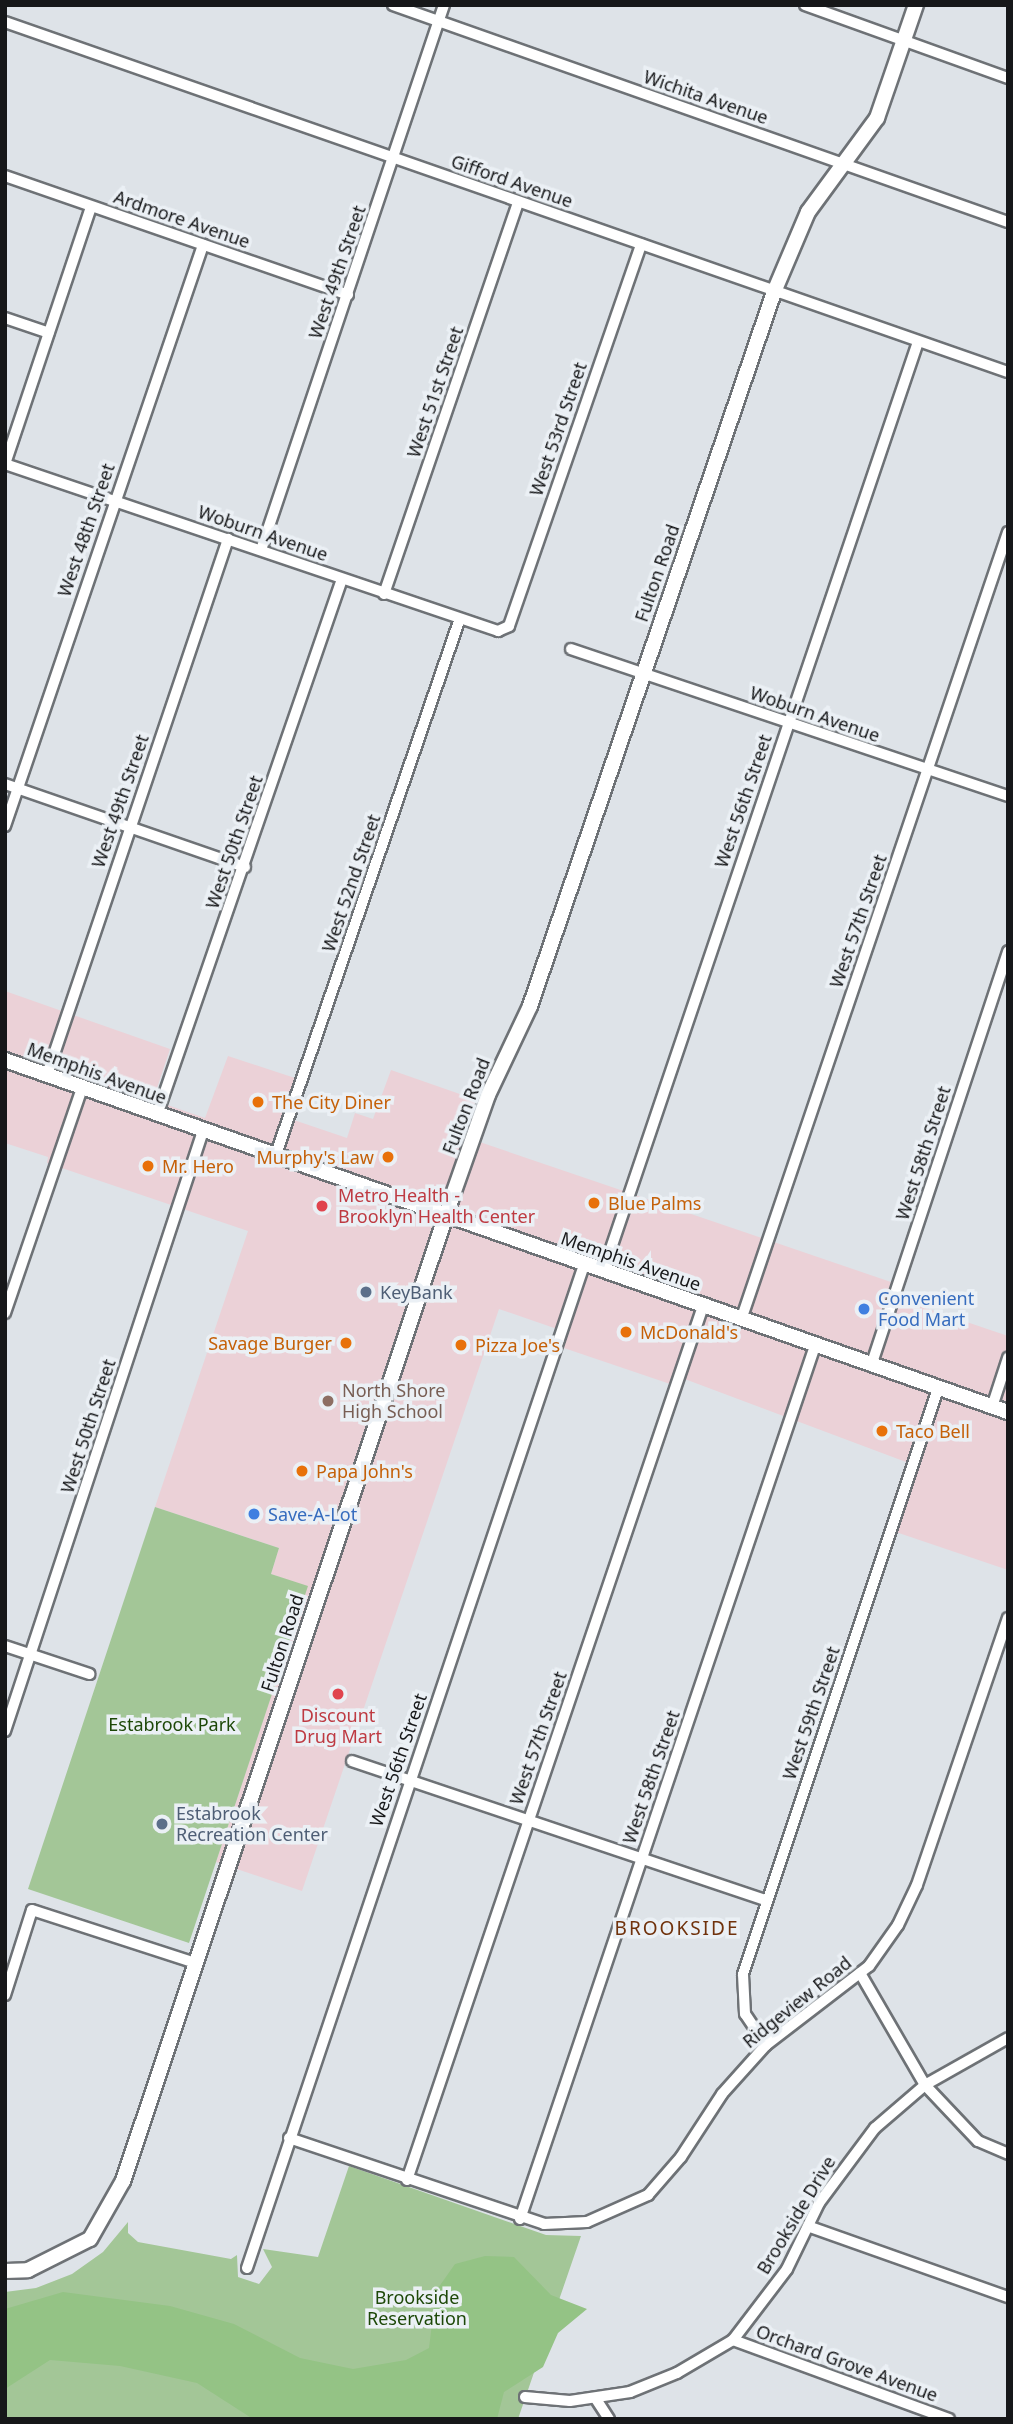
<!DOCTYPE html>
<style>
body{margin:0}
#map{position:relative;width:1013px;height:2424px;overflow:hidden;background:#dee3e8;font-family:"Noto Sans",sans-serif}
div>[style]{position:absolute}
.commercial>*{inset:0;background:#ebd1d7}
.green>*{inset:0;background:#a3c697}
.forest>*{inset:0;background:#94c385}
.roads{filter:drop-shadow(2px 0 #6e7276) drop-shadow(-2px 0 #6e7276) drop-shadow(0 2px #6e7276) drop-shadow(0 -2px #6e7276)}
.minor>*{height:10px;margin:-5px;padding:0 5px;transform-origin:5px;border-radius:5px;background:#fff}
.secondary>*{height:14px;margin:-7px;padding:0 7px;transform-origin:7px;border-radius:7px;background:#fff}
.dots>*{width:19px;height:19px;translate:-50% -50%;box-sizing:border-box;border:4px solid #ebf0f5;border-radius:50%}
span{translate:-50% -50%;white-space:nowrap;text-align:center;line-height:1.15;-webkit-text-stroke:7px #ebf0f5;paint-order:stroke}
.street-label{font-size:18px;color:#161719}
.food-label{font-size:18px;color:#c56008}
.left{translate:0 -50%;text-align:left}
.right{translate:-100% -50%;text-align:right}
.health-label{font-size:18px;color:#be3a42}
.service-label{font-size:18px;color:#4e5e75}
.shop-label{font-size:18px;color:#366cbe}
.education-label{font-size:18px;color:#785e54}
.park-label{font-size:18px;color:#1d4808}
.neighbourhood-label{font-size:19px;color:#70320c;letter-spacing:2px}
.frame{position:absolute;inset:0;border:7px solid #161719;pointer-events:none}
</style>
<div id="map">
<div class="commercial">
<div style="clip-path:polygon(5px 991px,170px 1049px,153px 1100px,205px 1118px,228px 1056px,295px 1078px,282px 1116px,347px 1138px,355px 1113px,373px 1119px,391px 1070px,477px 1100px,465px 1137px,891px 1282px,887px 1295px,1008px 1336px,1008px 1570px,884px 1528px,906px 1462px,682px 1378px,679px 1387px,555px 1345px,560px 1330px,499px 1309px,302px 1891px,216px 1862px,307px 1587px,271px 1574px,279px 1548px,155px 1507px,248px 1231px,47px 1163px,48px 1157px,5px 1143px)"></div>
</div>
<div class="green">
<div style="clip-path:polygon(155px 1507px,279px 1548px,271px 1574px,308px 1586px,189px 1943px,28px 1889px)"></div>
<div style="clip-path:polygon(349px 2166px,546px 2235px,581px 2236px,518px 2419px,5px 2419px,5px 2292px,36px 2288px,72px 2274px,103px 2252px,128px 2222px,128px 2233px,138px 2242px,231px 2259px,237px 2255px,238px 2277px,259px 2284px,272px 2267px,263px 2249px,318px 2257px)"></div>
</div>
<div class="forest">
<div style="clip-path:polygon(485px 2256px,514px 2257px,551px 2295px,587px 2309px,558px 2333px,543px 2367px,504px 2392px,497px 2419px,253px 2419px,197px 2383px,120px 2366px,50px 2360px,5px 2389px,5px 2309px,63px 2292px,170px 2306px,234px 2324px,300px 2358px,353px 2369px,406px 2360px,429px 2348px,436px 2291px,455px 2264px)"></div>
</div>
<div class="roads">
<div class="minor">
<div style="left:393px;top:5px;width:652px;rotate:19.44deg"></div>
<div style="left:805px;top:5px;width:216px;rotate:19.8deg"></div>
<div style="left:5px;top:22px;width:1062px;rotate:19.24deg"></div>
<div style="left:5px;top:176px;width:363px;rotate:19.1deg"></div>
<div style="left:5px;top:318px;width:46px;rotate:18.8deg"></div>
<div style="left:5px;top:464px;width:521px;rotate:18.71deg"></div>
<div style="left:498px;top:631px;width:12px;rotate:-24deg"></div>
<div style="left:509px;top:626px;width:404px;rotate:-70.9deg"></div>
<div style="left:5px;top:464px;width:271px;rotate:-71.5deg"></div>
<div style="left:261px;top:550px;width:575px;rotate:-71.44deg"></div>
<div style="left:384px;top:594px;width:414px;rotate:-71.1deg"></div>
<div style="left:571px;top:649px;width:461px;rotate:18.6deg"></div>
<div style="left:5px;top:784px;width:254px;rotate:19.1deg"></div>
<div style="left:5px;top:826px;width:614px;rotate:-71.18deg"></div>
<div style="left:47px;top:1075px;width:566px;rotate:-71.34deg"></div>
<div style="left:157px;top:1115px;width:567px;rotate:-70.96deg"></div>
<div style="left:275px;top:1157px;width:567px;rotate:-71.05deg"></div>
<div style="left:603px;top:1272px;width:982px;rotate:-71.29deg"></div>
<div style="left:5px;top:1313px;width:238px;rotate:-71.1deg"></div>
<div style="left:741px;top:1320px;width:832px;rotate:-71.28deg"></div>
<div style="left:871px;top:1366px;width:437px;rotate:-71.7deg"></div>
<div style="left:992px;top:1407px;width:52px;rotate:-71.9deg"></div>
<div style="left:5px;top:1646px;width:89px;rotate:18.4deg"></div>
<div style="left:5px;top:1731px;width:632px;rotate:-71.74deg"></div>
<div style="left:352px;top:1761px;width:438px;rotate:18.6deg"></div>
<div style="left:860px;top:1973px;width:129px;rotate:59.9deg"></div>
<div style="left:925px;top:2085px;width:77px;rotate:46.6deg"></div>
<div style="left:978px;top:2141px;width:33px;rotate:23deg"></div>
<div style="left:5px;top:1995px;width:89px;rotate:-72.4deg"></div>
<div style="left:32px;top:1910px;width:171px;rotate:18deg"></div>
<div style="left:766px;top:2045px;width:37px;rotate:-124deg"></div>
<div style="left:745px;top:2014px;width:40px;rotate:-92.9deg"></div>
<div style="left:743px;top:1974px;width:617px;rotate:-71.57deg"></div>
<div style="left:289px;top:2138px;width:269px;rotate:18.6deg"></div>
<div style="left:544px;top:2224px;width:43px;rotate:-2.7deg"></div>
<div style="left:587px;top:2222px;width:67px;rotate:-23.9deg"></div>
<div style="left:648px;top:2195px;width:50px;rotate:-49deg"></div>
<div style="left:681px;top:2157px;width:75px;rotate:-56.9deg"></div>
<div style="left:722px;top:2094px;width:66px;rotate:-48.1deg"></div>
<div style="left:766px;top:2045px;width:130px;rotate:-37.5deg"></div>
<div style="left:869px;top:1966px;width:50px;rotate:-54.7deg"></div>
<div style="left:898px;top:1925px;width:44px;rotate:-64.6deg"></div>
<div style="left:917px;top:1885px;width:282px;rotate:-71.2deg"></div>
<div style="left:407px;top:2180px;width:923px;rotate:-71.29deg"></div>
<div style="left:520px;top:2219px;width:921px;rotate:-71.33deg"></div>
<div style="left:810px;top:2227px;width:210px;rotate:19.5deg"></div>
<div style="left:247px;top:2268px;width:1058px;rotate:-71.43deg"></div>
<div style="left:733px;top:2340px;width:230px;rotate:20.1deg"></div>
<div style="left:525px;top:2397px;width:45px;rotate:5.1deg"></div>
<div style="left:570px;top:2401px;width:61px;rotate:-8.5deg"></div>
<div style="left:630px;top:2392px;width:51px;rotate:-22deg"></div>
<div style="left:677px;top:2373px;width:65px;rotate:-30.5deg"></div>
<div style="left:733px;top:2340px;width:89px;rotate:-52.7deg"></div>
<div style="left:787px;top:2269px;width:73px;rotate:-64.1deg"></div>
<div style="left:819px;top:2203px;width:94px;rotate:-53.3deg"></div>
<div style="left:875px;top:2128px;width:66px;rotate:-40.7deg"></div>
<div style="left:925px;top:2085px;width:95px;rotate:-29.5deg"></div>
<div style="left:596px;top:2399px;width:24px;rotate:57deg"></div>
</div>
<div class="secondary">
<div style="left:5px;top:1060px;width:1063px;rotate:19.34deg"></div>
<div style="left:5px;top:2271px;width:23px;rotate:-2deg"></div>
<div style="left:28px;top:2270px;width:69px;rotate:-26.6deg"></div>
<div style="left:90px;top:2239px;width:67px;rotate:-60.4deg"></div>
<div style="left:123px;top:2181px;width:1034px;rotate:-71.51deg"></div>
<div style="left:451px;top:1200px;width:111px;rotate:-70.6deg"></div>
<div style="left:488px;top:1095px;width:98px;rotate:-64.7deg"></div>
<div style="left:530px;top:1006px;width:755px;rotate:-71.13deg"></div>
<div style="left:774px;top:292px;width:87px;rotate:-67deg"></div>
<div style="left:808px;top:212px;width:117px;rotate:-53.7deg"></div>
<div style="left:877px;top:118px;width:120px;rotate:-71deg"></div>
</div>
</div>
<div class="dots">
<div style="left:258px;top:1102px;background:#e8710a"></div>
<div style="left:388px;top:1157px;background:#e8710a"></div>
<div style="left:148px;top:1166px;background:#e8710a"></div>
<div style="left:594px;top:1203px;background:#e8710a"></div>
<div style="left:322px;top:1206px;background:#e0444e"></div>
<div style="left:366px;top:1292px;background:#5c6f8a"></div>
<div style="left:864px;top:1309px;background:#3f7fe0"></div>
<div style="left:626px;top:1332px;background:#e8710a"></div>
<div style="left:346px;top:1343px;background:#e8710a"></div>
<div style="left:461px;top:1345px;background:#e8710a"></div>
<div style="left:328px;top:1401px;background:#8d6e63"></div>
<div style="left:882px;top:1431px;background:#e8710a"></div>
<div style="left:302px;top:1471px;background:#e8710a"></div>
<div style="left:254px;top:1514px;background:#3f7fe0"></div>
<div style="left:338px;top:1694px;background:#e0444e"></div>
<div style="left:162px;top:1824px;background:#5c6f8a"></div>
</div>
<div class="street-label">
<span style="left:706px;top:97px;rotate:19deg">Wichita Avenue</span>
<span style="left:512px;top:181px;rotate:19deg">Gifford Avenue</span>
<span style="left:182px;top:219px;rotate:19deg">Ardmore Avenue</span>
<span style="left:337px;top:272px;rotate:-71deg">West 49th Street</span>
<span style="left:435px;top:392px;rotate:-71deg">West 51st Street</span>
<span style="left:558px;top:429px;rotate:-71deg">West 53rd Street</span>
<span style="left:86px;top:530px;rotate:-71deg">West 48th Street</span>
<span style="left:263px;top:533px;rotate:19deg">Woburn Avenue</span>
<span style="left:657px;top:573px;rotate:-71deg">Fulton Road</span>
<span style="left:815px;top:714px;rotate:19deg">Woburn Avenue</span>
<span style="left:120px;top:801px;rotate:-71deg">West 49th Street</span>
<span style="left:743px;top:801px;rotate:-71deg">West 56th Street</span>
<span style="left:234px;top:842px;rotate:-71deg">West 50th Street</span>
<span style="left:351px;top:883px;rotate:-71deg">West 52nd Street</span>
<span style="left:858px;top:921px;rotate:-71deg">West 57th Street</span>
<span style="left:97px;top:1073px;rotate:20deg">Memphis Avenue</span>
<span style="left:466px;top:1106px;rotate:-69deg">Fulton Road</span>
<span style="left:923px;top:1153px;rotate:-72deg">West 58th Street</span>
<span style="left:631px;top:1261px;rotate:19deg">Memphis Avenue</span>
<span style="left:88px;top:1426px;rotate:-72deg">West 50th Street</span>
<span style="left:282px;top:1643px;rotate:-72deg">Fulton Road</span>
<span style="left:811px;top:1713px;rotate:-71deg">West 59th Street</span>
<span style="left:538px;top:1738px;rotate:-71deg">West 57th Street</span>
<span style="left:398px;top:1760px;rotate:-71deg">West 56th Street</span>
<span style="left:651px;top:1777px;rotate:-71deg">West 58th Street</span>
<span style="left:797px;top:2002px;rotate:-39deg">Ridgeview Road</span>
<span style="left:796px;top:2215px;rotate:-59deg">Brookside Drive</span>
<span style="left:847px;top:2363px;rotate:20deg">Orchard Grove Avenue</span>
</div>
<div class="food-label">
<span class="left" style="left:272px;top:1102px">The City Diner</span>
<span class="right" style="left:374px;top:1157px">Murphy's Law</span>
<span class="left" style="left:162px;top:1166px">Mr. Hero</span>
<span class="left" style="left:608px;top:1203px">Blue Palms</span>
<span class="left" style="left:640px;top:1332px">McDonald's</span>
<span class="right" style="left:332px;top:1343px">Savage Burger</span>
<span class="left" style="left:475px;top:1345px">Pizza Joe's</span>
<span class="left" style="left:896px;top:1431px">Taco Bell</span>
<span class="left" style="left:316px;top:1471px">Papa John's</span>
</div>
<div class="health-label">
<span class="left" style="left:338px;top:1206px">Metro Health -<br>Brooklyn Health Center</span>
<span style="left:338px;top:1726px">Discount<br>Drug Mart</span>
</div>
<div class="service-label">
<span class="left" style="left:380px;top:1292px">KeyBank</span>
<span class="left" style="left:176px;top:1824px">Estabrook<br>Recreation Center</span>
</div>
<div class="shop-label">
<span class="left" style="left:878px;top:1309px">Convenient<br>Food Mart</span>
<span class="left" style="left:268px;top:1514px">Save-A-Lot</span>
</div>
<div class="education-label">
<span class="left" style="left:342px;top:1401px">North Shore<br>High School</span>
</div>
<div class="park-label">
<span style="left:172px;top:1724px">Estabrook Park</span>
<span style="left:417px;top:2308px">Brookside<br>Reservation</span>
</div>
<div class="neighbourhood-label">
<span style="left:677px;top:1929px">BROOKSIDE</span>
</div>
<div class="frame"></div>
</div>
